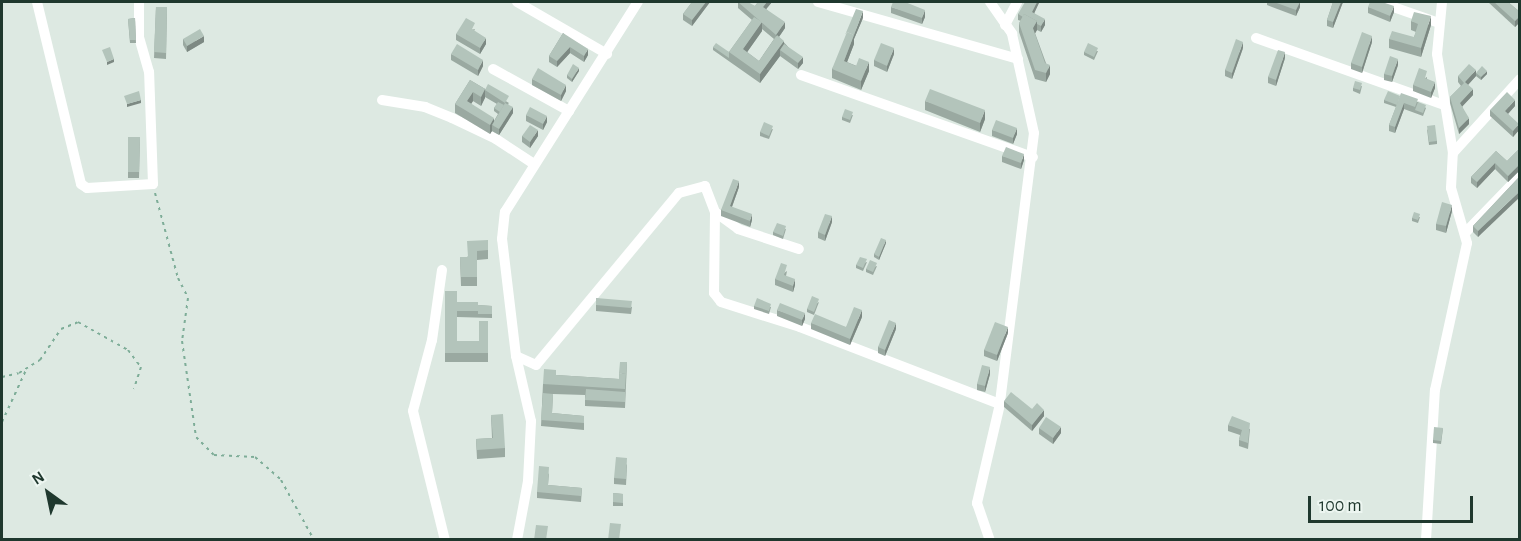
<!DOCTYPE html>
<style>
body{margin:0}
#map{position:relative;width:1521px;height:541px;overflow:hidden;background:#dde9e2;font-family:"Alegreya Sans",sans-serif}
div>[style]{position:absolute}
.path>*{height:2px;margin-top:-1px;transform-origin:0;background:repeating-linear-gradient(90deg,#7ead98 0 3px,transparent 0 7.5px)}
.minor>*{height:10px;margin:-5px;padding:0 5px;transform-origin:5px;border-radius:5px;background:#fff}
.wall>*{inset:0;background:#9aa9a1}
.shaded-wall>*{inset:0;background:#7d8983}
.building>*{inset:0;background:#b3c4bb}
span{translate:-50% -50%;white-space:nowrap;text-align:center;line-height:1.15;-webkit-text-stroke:5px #edf6f1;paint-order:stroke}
.frame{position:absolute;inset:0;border:3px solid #1f382e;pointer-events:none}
.north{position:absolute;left:18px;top:463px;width:60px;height:60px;-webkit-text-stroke:4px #edf6f1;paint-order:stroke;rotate:327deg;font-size:16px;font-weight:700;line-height:24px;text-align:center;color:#1f382e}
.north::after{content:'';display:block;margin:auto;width:21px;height:27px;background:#1f382e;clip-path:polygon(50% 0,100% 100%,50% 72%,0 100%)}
.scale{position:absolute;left:1308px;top:496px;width:165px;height:27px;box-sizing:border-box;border:3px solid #1f382e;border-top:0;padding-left:8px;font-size:18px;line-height:21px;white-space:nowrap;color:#1f382e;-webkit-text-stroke:4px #edf6f1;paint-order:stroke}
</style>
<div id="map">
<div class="path">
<div style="left:155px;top:193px;width:88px;rotate:74.9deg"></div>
<div style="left:178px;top:278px;width:22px;rotate:63deg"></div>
<div style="left:188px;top:298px;width:43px;rotate:97.9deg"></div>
<div style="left:182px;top:341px;width:97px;rotate:81.7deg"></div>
<div style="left:196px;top:437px;width:25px;rotate:45deg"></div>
<div style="left:214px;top:455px;width:41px;rotate:2.8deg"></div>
<div style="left:255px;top:457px;width:35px;rotate:41deg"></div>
<div style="left:281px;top:480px;width:68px;rotate:61.2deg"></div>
<div style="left:2px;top:377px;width:17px;rotate:-13deg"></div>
<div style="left:19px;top:373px;width:25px;rotate:-32deg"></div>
<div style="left:40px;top:360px;width:37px;rotate:-56deg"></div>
<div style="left:61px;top:329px;width:18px;rotate:-22deg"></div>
<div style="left:78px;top:322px;width:57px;rotate:29.2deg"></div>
<div style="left:128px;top:350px;width:21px;rotate:53deg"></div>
<div style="left:141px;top:367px;width:23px;rotate:108deg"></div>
<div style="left:2px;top:422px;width:57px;rotate:-65.2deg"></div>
</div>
<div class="minor">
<div style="left:37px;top:2px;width:187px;rotate:76.4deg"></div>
<div style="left:81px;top:184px;width:7px;rotate:34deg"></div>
<div style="left:87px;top:188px;width:66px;rotate:-3.5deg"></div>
<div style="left:153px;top:184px;width:112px;rotate:-92deg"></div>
<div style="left:149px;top:72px;width:35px;rotate:-106deg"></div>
<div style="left:139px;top:38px;width:36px;rotate:-90deg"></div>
<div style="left:517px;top:2px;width:104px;rotate:30deg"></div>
<div style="left:818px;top:2px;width:208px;rotate:15.9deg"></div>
<div style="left:990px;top:2px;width:39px;rotate:55deg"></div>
<div style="left:1012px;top:34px;width:101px;rotate:77.5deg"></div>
<div style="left:1034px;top:133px;width:273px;rotate:97.2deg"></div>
<div style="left:1000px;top:404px;width:102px;rotate:103.1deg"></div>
<div style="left:977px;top:503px;width:39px;rotate:71deg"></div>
<div style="left:1379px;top:2px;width:64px;rotate:19.3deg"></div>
<div style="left:1005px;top:25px;width:26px;rotate:-62deg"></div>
<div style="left:1256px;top:38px;width:200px;rotate:19.6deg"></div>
<div style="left:493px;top:69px;width:87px;rotate:28.9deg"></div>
<div style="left:801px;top:75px;width:246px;rotate:19.5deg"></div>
<div style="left:382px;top:100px;width:44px;rotate:9.2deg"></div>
<div style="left:425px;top:107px;width:29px;rotate:22deg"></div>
<div style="left:452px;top:118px;width:49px;rotate:25.5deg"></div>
<div style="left:496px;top:139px;width:45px;rotate:33.3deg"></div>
<div style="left:1453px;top:153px;width:100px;rotate:-47.8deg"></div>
<div style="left:715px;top:212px;width:81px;rotate:90.7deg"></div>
<div style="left:714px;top:293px;width:11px;rotate:52deg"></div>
<div style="left:721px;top:302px;width:83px;rotate:17.6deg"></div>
<div style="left:800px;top:327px;width:214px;rotate:21.1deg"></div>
<div style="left:1465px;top:233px;width:79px;rotate:-46deg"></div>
<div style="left:442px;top:270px;width:71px;rotate:98.1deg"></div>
<div style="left:432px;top:340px;width:73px;rotate:105deg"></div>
<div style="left:413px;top:411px;width:133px;rotate:76.1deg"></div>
<div style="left:516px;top:356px;width:22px;rotate:24deg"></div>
<div style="left:536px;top:365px;width:224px;rotate:-50.3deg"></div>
<div style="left:679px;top:193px;width:27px;rotate:-15deg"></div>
<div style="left:705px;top:186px;width:28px;rotate:69deg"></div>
<div style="left:715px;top:212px;width:29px;rotate:36deg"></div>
<div style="left:738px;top:229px;width:64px;rotate:18.2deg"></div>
<div style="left:517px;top:540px;width:60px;rotate:-79.4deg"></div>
<div style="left:528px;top:481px;width:60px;rotate:-87.1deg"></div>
<div style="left:531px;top:421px;width:67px;rotate:-103deg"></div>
<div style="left:516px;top:356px;width:118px;rotate:-96.8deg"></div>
<div style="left:502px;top:239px;width:27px;rotate:-84deg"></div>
<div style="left:505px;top:212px;width:249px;rotate:-57.7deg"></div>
<div style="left:1426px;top:540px;width:150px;rotate:-86.6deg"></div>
<div style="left:1435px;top:390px;width:150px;rotate:-77.7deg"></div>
<div style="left:1467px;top:243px;width:57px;rotate:-106.2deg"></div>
<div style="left:1451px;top:188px;width:35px;rotate:-87deg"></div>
<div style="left:1453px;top:153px;width:100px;rotate:-99.2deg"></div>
<div style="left:1437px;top:54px;width:52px;rotate:-84.5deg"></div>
</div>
<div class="wall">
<div style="clip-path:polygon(692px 2px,710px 2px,692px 26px,683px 20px,683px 14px)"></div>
<div style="clip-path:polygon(evenodd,738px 2px,755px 6px,758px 2px,772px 2px,766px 9px,785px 28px,779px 37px,803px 63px,798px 69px,780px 56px,760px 83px,713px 50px,713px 47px,729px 52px,752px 20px,738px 8px,738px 2px,762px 29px,774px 39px,759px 61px,747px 52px,762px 31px,762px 29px)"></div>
<div style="clip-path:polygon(1039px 2px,1034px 13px,1045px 25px,1041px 32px,1037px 30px,1035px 33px,1050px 74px,1046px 82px,1035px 79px,1019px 32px,1019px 23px,1021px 21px,1018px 20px,1018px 14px)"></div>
<div style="clip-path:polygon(1267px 2px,1300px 2px,1300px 7px,1296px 16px,1267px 5px)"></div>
<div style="clip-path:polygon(1333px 2px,1343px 2px,1333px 28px,1327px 26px,1327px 20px)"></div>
<div style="clip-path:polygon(1488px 2px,1508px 2px,1520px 12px,1520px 22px,1515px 27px)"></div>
<div style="clip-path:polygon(156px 7px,167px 7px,166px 59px,154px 58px)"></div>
<div style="clip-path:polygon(891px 7px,925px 17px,922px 24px,891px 13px)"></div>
<div style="clip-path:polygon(1368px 7px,1394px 12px,1390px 22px,1368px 13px)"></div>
<div style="clip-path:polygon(135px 18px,136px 43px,130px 43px,128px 19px)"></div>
<div style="clip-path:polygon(863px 18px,854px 39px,854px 44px,847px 62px,869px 71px,861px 90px,832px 78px,832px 69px)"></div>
<div style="clip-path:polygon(1411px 21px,1431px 25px,1421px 57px,1389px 48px,1389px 39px,1414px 37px,1416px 32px,1411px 30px)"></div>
<div style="clip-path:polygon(475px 29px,474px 31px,486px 44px,480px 54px,456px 40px,456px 34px)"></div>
<div style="clip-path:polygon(563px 33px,588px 55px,584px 62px,570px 53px,557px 67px,549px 62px,549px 56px)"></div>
<div style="clip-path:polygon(183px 39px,204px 42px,187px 52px,183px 45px)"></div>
<div style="clip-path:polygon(1372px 42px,1362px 73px,1351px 69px,1351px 63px)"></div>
<div style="clip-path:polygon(1243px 48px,1232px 79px,1225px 76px,1225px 70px)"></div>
<div style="clip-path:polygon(1098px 51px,1094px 60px,1084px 55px,1084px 52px)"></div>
<div style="clip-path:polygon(451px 54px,483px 66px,478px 76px,451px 60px)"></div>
<div style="clip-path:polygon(894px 54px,887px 72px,874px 66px,874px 60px)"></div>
<div style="clip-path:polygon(1285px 58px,1276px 86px,1268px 83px,1268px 77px)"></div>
<div style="clip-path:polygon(1398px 65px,1392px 82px,1384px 80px,1384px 74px)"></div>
<div style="clip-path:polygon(579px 71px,572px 82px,567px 78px,567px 75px)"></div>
<div style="clip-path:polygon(1476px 73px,1487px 74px,1481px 80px,1476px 76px,1468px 85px,1473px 95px,1462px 106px,1469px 124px,1459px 134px,1450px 103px,1450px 97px,1461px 86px,1458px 82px,1458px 76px)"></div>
<div style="clip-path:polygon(1427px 77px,1427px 79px,1435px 88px,1431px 98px,1413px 91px,1413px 85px)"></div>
<div style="clip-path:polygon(532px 79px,566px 91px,561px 101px,532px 85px)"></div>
<div style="clip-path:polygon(evenodd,470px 80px,509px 103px,508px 104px,513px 113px,499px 135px,492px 131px,490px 134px,455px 113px,455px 104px,470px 80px,485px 97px,497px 104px,494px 108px,494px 111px,498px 114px,494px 121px,471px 104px,473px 101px,481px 106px,485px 97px)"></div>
<div style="clip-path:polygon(1362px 86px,1360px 94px,1353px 91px,1353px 88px)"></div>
<div style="clip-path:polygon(1384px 100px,1418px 102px,1426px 108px,1423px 116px,1404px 109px,1395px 133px,1389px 131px,1389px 125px,1396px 107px,1384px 103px)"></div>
<div style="clip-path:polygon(925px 101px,985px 119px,980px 132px,925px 110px)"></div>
<div style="clip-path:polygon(1515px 106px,1508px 114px,1519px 130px,1513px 137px,1490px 116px,1490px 110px)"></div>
<div style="clip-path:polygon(526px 115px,547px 122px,543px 130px,526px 121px)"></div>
<div style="clip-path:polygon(853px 115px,850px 123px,842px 120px,842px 117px)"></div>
<div style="clip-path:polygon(773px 129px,769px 139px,760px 136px,760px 132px)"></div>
<div style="clip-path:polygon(1427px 129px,1437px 141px,1437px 144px,1429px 145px)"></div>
<div style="clip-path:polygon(992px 130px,1017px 134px,1013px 144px,992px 136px)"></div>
<div style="clip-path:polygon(522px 136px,538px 136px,530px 148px,522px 142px)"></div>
<div style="clip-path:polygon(128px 137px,140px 137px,139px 178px,128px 178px)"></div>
<div style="clip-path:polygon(1520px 148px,1520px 170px,1508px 182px,1495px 169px,1477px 188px,1471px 183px,1471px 177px,1496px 151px,1507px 161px)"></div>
<div style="clip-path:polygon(1002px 156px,1024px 160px,1021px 169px,1002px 162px)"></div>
<div style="clip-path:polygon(1520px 176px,1478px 237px,1473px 232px,1473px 226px)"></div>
<div style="clip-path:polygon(739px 187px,732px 207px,752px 220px,750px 227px,721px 216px,721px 210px)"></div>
<div style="clip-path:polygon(1452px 211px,1446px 233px,1436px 230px,1436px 224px)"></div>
<div style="clip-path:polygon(1420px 217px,1418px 223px,1412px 221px,1412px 218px)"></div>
<div style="clip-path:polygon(832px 222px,825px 241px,818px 238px,818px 232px)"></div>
<div style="clip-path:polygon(786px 229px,783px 239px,773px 235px,773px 232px)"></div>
<div style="clip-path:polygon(488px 240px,488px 259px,477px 260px,477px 286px,461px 286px,460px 257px,467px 257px)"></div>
<div style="clip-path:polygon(886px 243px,879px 260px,874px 257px,874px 254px)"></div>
<div style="clip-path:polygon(867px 262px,863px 271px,856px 268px,856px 265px)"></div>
<div style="clip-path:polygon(877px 266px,873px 275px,866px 272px,866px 269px)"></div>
<div style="clip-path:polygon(787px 271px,786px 276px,795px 285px,793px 292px,775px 285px,775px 279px)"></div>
<div style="clip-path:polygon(445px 291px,457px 302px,478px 305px,492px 306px,492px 318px,457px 317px,457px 341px,479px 341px,488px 321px,488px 362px,445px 362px)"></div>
<div style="clip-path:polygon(596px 298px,632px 307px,631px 314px,596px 311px)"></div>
<div style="clip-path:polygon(819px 302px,814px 315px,807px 312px,807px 309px)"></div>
<div style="clip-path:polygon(754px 306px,771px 307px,769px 314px,754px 309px)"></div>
<div style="clip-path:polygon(777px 310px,805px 319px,802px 326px,777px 316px)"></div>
<div style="clip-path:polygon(862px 317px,850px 345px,811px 329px,811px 323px,846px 327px)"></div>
<div style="clip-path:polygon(896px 329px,885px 356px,878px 353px,878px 347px)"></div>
<div style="clip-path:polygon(1008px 333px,997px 361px,984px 356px,984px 350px)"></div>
<div style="clip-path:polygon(627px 362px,625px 408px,585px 406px,585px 395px,553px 394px,552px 413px,584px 416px,584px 430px,541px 426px,543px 384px,556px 375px,619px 379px)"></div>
<div style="clip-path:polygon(990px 374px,985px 392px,977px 390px,977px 384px)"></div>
<div style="clip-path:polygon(1004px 401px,1032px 409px,1044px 416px,1032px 431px,1004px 407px)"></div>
<div style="clip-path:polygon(491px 415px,505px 448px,505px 457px,477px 459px,476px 439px,492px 438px)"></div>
<div style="clip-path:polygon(1228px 425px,1250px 429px,1248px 449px,1239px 446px,1239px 440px,1240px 435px,1228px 431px)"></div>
<div style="clip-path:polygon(1039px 428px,1061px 433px,1053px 444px,1039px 434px)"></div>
<div style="clip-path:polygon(1443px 428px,1441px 444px,1433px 443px,1433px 440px)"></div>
<div style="clip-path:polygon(627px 464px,626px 485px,614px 484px,614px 478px)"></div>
<div style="clip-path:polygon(549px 473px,548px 485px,582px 488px,581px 502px,537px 498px,537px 492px)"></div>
<div style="clip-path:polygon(613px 493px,623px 494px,623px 506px,613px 506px)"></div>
</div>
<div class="shaded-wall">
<div style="clip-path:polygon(706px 2px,710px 2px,692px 26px,692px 20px)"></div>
<div style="clip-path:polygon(767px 2px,772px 2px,763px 13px,763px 7px)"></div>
<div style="clip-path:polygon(1037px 2px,1039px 2px,1039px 3px,1032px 18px,1032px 12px)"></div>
<div style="clip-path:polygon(1300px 2px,1300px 7px,1296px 16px,1296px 10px)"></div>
<div style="clip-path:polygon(1341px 2px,1343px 2px,1333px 28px,1333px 22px)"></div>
<div style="clip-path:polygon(1394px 6px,1394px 12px,1390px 22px,1390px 16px)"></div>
<div style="clip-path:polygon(925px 10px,925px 17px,922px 24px,922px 18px)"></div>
<div style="clip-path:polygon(863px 11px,863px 18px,854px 39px,854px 44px,844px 70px,844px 61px)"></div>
<div style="clip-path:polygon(1431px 16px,1431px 25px,1421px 57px,1421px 48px)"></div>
<div style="clip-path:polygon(1520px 16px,1520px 22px,1515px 27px,1515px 21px)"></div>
<div style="clip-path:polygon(1045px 19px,1045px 25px,1041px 32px,1041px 26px)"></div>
<div style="clip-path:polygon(1037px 21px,1037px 30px,1033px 37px,1033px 28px)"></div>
<div style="clip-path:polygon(762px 22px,762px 31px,743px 58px,743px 49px)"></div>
<div style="clip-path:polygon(785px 22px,785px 28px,776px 41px,776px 35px)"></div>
<div style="clip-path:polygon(204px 36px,204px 42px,187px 52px,187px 46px)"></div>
<div style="clip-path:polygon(1372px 36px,1372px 42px,1362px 73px,1362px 67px)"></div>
<div style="clip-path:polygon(486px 38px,486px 44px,480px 54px,480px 48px)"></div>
<div style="clip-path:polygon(784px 41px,784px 50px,780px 50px,780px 56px,760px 83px,760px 74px)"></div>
<div style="clip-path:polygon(1243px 42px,1243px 48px,1232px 79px,1232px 73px)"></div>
<div style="clip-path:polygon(570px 47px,570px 53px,557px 67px,557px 61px)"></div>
<div style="clip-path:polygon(894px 48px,894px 54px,887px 72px,887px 66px)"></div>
<div style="clip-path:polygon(588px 49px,588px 55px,584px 62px,584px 56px)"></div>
<div style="clip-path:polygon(1285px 52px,1285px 58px,1276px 86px,1276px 80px)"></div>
<div style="clip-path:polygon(803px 57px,803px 63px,798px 69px,798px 63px)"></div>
<div style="clip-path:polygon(114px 59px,114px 62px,107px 65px,107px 62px)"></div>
<div style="clip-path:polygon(1398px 59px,1398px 65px,1392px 82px,1392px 76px)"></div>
<div style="clip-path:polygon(483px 60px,483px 66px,478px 76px,478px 70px)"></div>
<div style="clip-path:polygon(869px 62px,869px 71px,861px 90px,861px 81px)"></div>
<div style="clip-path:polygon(1050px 65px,1050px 74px,1046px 82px,1046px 73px)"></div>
<div style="clip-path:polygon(579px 68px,579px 71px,572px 82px,572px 79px)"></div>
<div style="clip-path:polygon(1476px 70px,1476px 76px,1465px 88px,1465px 82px)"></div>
<div style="clip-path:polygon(1487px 71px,1487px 74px,1481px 80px,1481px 77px)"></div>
<div style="clip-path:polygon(1435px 82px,1435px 88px,1431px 98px,1431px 92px)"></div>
<div style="clip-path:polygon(566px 85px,566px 91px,561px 101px,561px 95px)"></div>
<div style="clip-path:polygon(485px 89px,485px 98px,481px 106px,481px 97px)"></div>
<div style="clip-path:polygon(1473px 89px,1473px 95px,1460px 109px,1460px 103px)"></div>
<div style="clip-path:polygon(473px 92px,473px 101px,467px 110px,467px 101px)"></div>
<div style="clip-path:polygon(141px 100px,141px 103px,127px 107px,127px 104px)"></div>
<div style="clip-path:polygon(1515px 100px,1515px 106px,1505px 117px,1505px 111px)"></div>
<div style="clip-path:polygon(1404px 103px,1404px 109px,1395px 133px,1395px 127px)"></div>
<div style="clip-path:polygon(513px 107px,513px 113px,499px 135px,499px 129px)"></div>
<div style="clip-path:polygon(985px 110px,985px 119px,980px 132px,980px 123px)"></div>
<div style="clip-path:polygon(547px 116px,547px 122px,543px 130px,543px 124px)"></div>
<div style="clip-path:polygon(494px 118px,494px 126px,492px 125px,492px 131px,490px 134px,490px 125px)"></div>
<div style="clip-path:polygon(1469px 118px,1469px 124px,1459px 134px,1459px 128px)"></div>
<div style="clip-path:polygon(1519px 124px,1519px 130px,1513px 137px,1513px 131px)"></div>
<div style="clip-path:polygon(1017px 128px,1017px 134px,1013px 144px,1013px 138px)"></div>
<div style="clip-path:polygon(538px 130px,538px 136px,530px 148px,530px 142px)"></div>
<div style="clip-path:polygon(1024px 154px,1024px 160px,1021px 169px,1021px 163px)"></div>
<div style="clip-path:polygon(1495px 163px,1495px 169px,1477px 188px,1477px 182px)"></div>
<div style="clip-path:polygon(1520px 164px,1520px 170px,1508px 182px,1508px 176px)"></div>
<div style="clip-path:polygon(739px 181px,739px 187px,730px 212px,730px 206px)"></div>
<div style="clip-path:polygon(1520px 191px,1520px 197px,1478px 237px,1478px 231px)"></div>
<div style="clip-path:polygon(1452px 205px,1452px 211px,1446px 233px,1446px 226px)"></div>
<div style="clip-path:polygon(752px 214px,752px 220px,750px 227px,750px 221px)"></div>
<div style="clip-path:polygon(832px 216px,832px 222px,825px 241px,825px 235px)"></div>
<div style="clip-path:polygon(886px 240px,886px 243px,879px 260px,879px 257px)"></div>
<div style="clip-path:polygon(795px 279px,795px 285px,793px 292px,793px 286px)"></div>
<div style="clip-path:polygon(862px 310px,862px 317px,850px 345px,850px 339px)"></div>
<div style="clip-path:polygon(805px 313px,805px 319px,802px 326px,802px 320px)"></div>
<div style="clip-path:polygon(896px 323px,896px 329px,885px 356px,885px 350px)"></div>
<div style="clip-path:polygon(1008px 327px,1008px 333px,997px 361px,997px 355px)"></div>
<div style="clip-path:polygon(990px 367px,990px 374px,985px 392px,985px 386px)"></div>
<div style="clip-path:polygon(1044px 410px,1044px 416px,1032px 431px,1032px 425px)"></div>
<div style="clip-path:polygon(1061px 427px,1061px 433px,1053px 444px,1053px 438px)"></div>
</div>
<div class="building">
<div style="clip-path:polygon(692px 2px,706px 2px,692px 20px,683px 14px)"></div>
<div style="clip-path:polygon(738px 2px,748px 2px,755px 6px,758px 2px,767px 2px,763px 7px,785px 22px,776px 35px)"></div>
<div style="clip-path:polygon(893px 2px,905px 2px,925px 10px,922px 18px,891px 7px)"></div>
<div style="clip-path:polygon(1025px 2px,1037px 2px,1032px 12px,1045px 19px,1041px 26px,1037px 24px,1037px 21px,1024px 14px,1023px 17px,1018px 14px)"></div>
<div style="clip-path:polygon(1274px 2px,1300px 2px,1296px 10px)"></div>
<div style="clip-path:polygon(1333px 2px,1341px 2px,1333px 22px,1327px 20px)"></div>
<div style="clip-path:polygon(1370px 2px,1382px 2px,1394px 6px,1390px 16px,1368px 7px)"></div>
<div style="clip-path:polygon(1494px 2px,1508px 2px,1520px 12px,1520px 16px,1515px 21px)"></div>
<div style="clip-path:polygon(156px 7px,167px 7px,166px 53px,154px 52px)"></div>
<div style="clip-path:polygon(856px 9px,863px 11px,854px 35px,847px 32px,845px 35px)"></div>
<div style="clip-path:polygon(1414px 12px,1431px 16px,1421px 48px,1389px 39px,1392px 31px,1414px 37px,1418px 24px,1411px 21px)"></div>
<div style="clip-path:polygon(1024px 14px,1037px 21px,1033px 28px,1045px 63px,1050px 65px,1046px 73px,1035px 70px,1019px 23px)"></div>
<div style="clip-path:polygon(754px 17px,762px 22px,743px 49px,759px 61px,777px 35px,784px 41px,760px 74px,729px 52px)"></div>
<div style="clip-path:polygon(135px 18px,136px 40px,130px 40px,128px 19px)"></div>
<div style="clip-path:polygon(466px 18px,475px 23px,472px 29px,486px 38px,480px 48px,456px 34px)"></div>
<div style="clip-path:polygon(200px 29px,204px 36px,187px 46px,183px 39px)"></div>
<div style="clip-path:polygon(847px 32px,854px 35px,844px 61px,856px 66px,859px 58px,869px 62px,861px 81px,832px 69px)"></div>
<div style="clip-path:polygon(1362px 32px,1372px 36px,1362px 67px,1351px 63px)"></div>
<div style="clip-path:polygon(563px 33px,588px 49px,584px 56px,570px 47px,557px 61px,549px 56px)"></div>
<div style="clip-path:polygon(1236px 39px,1243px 42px,1232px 73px,1225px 70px)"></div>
<div style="clip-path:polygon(716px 43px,729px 52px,729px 58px,713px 47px)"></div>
<div style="clip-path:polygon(881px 43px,894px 48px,887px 66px,874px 60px)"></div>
<div style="clip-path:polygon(1088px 43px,1098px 48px,1094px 57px,1084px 52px)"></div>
<div style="clip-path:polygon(457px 44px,483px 60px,478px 70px,451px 54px)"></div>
<div style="clip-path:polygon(784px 44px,803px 57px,798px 63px,780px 50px)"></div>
<div style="clip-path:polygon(110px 47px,114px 59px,107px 62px,102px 50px)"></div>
<div style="clip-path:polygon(1278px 50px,1285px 52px,1276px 80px,1268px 77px)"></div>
<div style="clip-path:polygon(1390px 56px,1398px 59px,1392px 76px,1384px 74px)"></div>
<div style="clip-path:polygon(573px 64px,579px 68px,572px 79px,567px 75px)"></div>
<div style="clip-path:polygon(1469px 64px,1476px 70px,1465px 82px,1473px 89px,1460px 103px,1469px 118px,1459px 128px,1450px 97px,1464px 83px,1458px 76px)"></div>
<div style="clip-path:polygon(1482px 66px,1487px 71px,1481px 77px,1476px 73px)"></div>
<div style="clip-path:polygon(538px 68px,566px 85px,561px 95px,532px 79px)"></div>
<div style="clip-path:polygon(1419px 68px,1427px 71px,1425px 78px,1435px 82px,1431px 92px,1413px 85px)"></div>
<div style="clip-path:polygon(470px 80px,485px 89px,481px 97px,473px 92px,467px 101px,494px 118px,490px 125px,455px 104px)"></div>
<div style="clip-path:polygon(1355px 81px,1362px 83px,1360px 90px,1353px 88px)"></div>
<div style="clip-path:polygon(488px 84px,509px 96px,505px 103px,485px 90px)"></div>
<div style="clip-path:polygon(930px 89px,985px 110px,980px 123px,925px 101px)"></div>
<div style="clip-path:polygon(139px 91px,141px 100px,127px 104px,124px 96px)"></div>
<div style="clip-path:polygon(1388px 91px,1400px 96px,1397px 105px,1384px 100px)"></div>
<div style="clip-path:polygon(1507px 92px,1515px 100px,1505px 111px,1519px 124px,1513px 131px,1490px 110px)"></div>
<div style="clip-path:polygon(1401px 93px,1418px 99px,1415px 107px,1404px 103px,1395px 127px,1389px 125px)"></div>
<div style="clip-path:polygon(498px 102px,504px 105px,500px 112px,494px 108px)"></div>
<div style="clip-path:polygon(1418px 102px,1426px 105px,1423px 113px,1415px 110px)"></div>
<div style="clip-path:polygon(505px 103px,513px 107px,499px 129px,492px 125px)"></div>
<div style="clip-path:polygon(530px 107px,547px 116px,543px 124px,526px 115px)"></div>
<div style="clip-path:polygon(845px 109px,853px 112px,850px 120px,842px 117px)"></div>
<div style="clip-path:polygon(996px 120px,1017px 128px,1013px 138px,992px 130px)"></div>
<div style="clip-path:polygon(764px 122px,773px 126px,769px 136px,760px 132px)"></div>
<div style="clip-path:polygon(530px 125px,538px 130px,530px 142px,522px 136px)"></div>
<div style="clip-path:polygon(1435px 125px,1437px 141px,1429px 142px,1427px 126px)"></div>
<div style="clip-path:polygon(128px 137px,140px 137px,139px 172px,128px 172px)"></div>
<div style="clip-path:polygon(1006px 147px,1024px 154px,1021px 163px,1002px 156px)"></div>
<div style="clip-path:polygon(1520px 148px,1520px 164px,1508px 176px,1495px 163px,1477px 182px,1471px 177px,1496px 151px,1507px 161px)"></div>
<div style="clip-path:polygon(1520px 176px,1520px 191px,1478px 231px,1473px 226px)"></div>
<div style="clip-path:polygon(733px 179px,739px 181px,730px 206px,752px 214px,750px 221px,721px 210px)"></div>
<div style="clip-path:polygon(1442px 202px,1452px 205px,1446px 226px,1436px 224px)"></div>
<div style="clip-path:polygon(1414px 212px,1420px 214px,1418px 220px,1412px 218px)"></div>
<div style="clip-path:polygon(825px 214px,832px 216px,825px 235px,818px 232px)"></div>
<div style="clip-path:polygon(777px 223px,786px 226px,783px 236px,773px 232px)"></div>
<div style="clip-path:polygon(881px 238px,886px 240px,879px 257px,874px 254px)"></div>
<div style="clip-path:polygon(488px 240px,488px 250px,477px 251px,477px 277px,461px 277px,460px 257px,468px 257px,467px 241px)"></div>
<div style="clip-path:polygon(860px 257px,867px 259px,863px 268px,856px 265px)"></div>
<div style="clip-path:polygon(870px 260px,877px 263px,873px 272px,866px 269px)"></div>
<div style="clip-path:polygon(781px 263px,787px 265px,784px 275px,795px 279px,793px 286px,775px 279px)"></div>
<div style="clip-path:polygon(445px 291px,457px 291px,457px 341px,479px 341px,479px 321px,488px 321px,488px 353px,445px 353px)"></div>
<div style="clip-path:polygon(812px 296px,819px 299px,814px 312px,807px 309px)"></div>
<div style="clip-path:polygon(596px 298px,632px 301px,631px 308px,596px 305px)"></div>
<div style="clip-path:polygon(757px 298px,771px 304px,769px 311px,754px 306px)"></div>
<div style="clip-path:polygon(457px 302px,478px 302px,478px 311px,457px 311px)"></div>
<div style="clip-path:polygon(780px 303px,805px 313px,802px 320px,777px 310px)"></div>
<div style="clip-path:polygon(478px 305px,492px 306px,492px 314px,478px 314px)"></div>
<div style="clip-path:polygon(854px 307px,862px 310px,850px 339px,811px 323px,815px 314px,846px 327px)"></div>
<div style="clip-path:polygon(889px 320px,896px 323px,885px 350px,878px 347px)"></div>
<div style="clip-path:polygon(995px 322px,1008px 327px,997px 355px,984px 350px)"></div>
<div style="clip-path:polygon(620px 362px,627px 362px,626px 380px,626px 374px,619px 373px)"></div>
<div style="clip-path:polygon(982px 365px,990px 367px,985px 386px,977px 384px)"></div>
<div style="clip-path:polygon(544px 369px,556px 370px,556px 375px,619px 379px,619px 373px,626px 374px,625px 389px,543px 384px)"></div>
<div style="clip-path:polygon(586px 389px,625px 392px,625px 402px,585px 400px)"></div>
<div style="clip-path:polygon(1011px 392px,1032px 409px,1037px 403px,1044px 410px,1032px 425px,1004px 401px)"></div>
<div style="clip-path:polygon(543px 393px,553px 394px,552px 413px,584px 416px,584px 423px,541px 420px)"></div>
<div style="clip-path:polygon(503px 414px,505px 448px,477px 450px,476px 439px,493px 438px,491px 415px)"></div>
<div style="clip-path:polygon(1232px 416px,1250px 423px,1248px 443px,1239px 440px,1242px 430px,1228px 425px)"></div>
<div style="clip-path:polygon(1046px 417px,1061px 427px,1053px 438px,1039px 428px)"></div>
<div style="clip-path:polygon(1434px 427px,1443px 428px,1441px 441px,1433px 440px)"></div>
<div style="clip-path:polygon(616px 457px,627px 458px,626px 479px,614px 478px)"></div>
<div style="clip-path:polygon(539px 466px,549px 467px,548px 485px,582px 488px,581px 496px,537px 492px)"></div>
<div style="clip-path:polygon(613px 493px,623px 494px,623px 503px,613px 502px)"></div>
<div style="clip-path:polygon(610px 523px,621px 524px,619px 540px,608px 540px)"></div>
<div style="clip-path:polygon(536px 525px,548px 526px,546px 540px,534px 540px)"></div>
</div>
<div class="frame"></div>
<div class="north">N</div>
<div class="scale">100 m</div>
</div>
